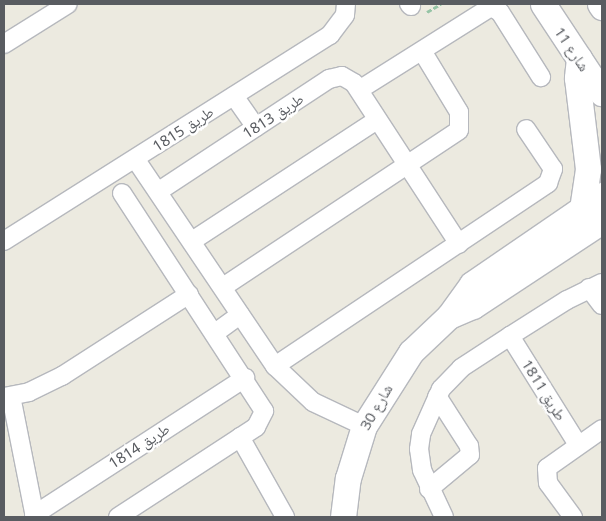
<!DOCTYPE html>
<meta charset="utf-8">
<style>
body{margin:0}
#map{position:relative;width:606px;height:521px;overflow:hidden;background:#eceae0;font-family:"Noto Sans","Noto Naskh Arabic",sans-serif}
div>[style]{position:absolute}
.path>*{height:3px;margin-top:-1.5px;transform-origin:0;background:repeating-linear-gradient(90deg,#96c4a6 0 5px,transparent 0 7.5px)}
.roads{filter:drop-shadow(1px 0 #b6b8bd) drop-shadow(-1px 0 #b6b8bd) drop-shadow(0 1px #b6b8bd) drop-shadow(0 -1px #b6b8bd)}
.street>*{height:18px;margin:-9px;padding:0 9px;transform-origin:9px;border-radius:9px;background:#fff}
.secondary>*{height:25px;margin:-12.5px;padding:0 12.5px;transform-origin:12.5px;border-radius:12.5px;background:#fff}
span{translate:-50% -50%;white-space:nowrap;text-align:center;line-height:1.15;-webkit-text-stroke:5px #fff;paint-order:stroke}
.street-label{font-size:15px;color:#595c61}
.frame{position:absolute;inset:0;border:5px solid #595c61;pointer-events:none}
</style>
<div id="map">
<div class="path">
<div style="left:427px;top:12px;width:16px;rotate:-30deg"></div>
</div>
<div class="roads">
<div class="street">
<div style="left:409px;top:4px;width:3px;rotate:45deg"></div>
<div style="left:4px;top:44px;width:75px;rotate:-32deg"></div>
<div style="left:359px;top:90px;width:156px;rotate:-32.2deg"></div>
<div style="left:491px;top:7px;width:10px;rotate:29deg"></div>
<div style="left:500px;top:12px;width:77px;rotate:57.8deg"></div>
<div style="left:234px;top:96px;width:38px;rotate:55deg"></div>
<div style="left:136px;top:160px;width:249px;rotate:56deg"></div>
<div style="left:275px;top:366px;width:52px;rotate:43.5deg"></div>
<div style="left:313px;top:402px;width:56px;rotate:25.2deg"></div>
<div style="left:159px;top:191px;width:204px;rotate:-33.4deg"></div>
<div style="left:329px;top:79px;width:13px;rotate:-13deg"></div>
<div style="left:342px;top:76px;width:14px;rotate:30deg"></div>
<div style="left:354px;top:83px;width:192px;rotate:56.9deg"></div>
<div style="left:4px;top:241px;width:386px;rotate:-32.3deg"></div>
<div style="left:330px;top:35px;width:25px;rotate:-53deg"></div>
<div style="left:345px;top:15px;width:11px;rotate:-85deg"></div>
<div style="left:192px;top:241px;width:221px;rotate:-33.2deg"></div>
<div style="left:223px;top:287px;width:283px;rotate:-33.6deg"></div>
<div style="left:459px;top:130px;width:18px;rotate:-90deg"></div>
<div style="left:459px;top:112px;width:71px;rotate:-121.2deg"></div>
<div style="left:589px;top:288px;width:21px;rotate:53deg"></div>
<div style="left:215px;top:333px;width:31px;rotate:-36deg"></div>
<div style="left:510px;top:336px;width:128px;rotate:58deg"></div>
<div style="left:275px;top:366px;width:329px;rotate:-33.8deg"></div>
<div style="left:548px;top:183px;width:15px;rotate:-70deg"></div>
<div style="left:553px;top:169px;width:48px;rotate:-124deg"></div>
<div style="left:11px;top:396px;width:123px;rotate:78.8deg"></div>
<div style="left:4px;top:397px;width:25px;rotate:-11deg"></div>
<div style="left:29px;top:392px;width:37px;rotate:-26deg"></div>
<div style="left:62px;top:376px;width:151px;rotate:-32.8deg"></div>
<div style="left:240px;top:437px;width:92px;rotate:60.6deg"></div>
<div style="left:429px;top:489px;width:53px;rotate:-39.7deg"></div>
<div style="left:470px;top:455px;width:9px;rotate:-96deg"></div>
<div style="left:469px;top:446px;width:59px;rotate:-122.6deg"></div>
<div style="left:34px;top:515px;width:252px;rotate:-33deg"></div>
<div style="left:118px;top:517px;width:165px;rotate:-33.1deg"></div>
<div style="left:256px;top:427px;width:18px;rotate:-63deg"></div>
<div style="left:264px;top:411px;width:260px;rotate:-123.1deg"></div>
<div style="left:444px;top:517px;width:52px;rotate:-115.1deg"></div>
<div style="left:422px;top:470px;width:21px;rotate:-98deg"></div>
<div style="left:419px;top:449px;width:15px;rotate:-82deg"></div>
<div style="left:421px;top:434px;width:49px;rotate:-66deg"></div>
<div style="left:441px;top:389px;width:29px;rotate:-46deg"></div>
<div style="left:461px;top:368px;width:59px;rotate:-33.1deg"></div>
<div style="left:510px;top:336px;width:67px;rotate:-32.3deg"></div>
<div style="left:567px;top:300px;width:39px;rotate:-26deg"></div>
<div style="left:573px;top:517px;width:42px;rotate:-126.3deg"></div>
<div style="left:548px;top:483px;width:15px;rotate:-94deg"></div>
<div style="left:547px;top:468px;width:67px;rotate:-35.3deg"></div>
</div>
<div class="secondary">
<div style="left:543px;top:4px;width:107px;rotate:56.5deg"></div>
<div style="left:600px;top:4px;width:4px;rotate:56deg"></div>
<div style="left:579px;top:58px;width:20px;rotate:96deg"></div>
<div style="left:577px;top:78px;width:92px;rotate:83.1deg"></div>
<div style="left:588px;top:169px;width:40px;rotate:98.5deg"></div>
<div style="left:449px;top:316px;width:26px;rotate:-23deg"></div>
<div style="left:473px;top:306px;width:154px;rotate:-33.4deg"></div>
<div style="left:343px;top:517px;width:39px;rotate:-83deg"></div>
<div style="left:348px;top:478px;width:54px;rotate:-72.9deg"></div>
<div style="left:364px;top:426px;width:88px;rotate:-57.6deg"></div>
<div style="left:411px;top:352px;width:52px;rotate:-43.5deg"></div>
<div style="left:449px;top:316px;width:39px;rotate:-54deg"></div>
<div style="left:472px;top:284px;width:158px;rotate:-34.4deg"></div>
</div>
</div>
<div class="street-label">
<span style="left:572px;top:49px;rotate:56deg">شارع 11</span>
<span style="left:273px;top:116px;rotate:-33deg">طريق 1813</span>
<span style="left:183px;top:129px;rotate:-33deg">طريق 1815</span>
<span style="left:544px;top:390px;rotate:58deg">طريق 1811</span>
<span style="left:376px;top:407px;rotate:-60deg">شارع 30</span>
<span style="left:139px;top:446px;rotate:-33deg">طريق 1814</span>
</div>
<div class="frame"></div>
</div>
